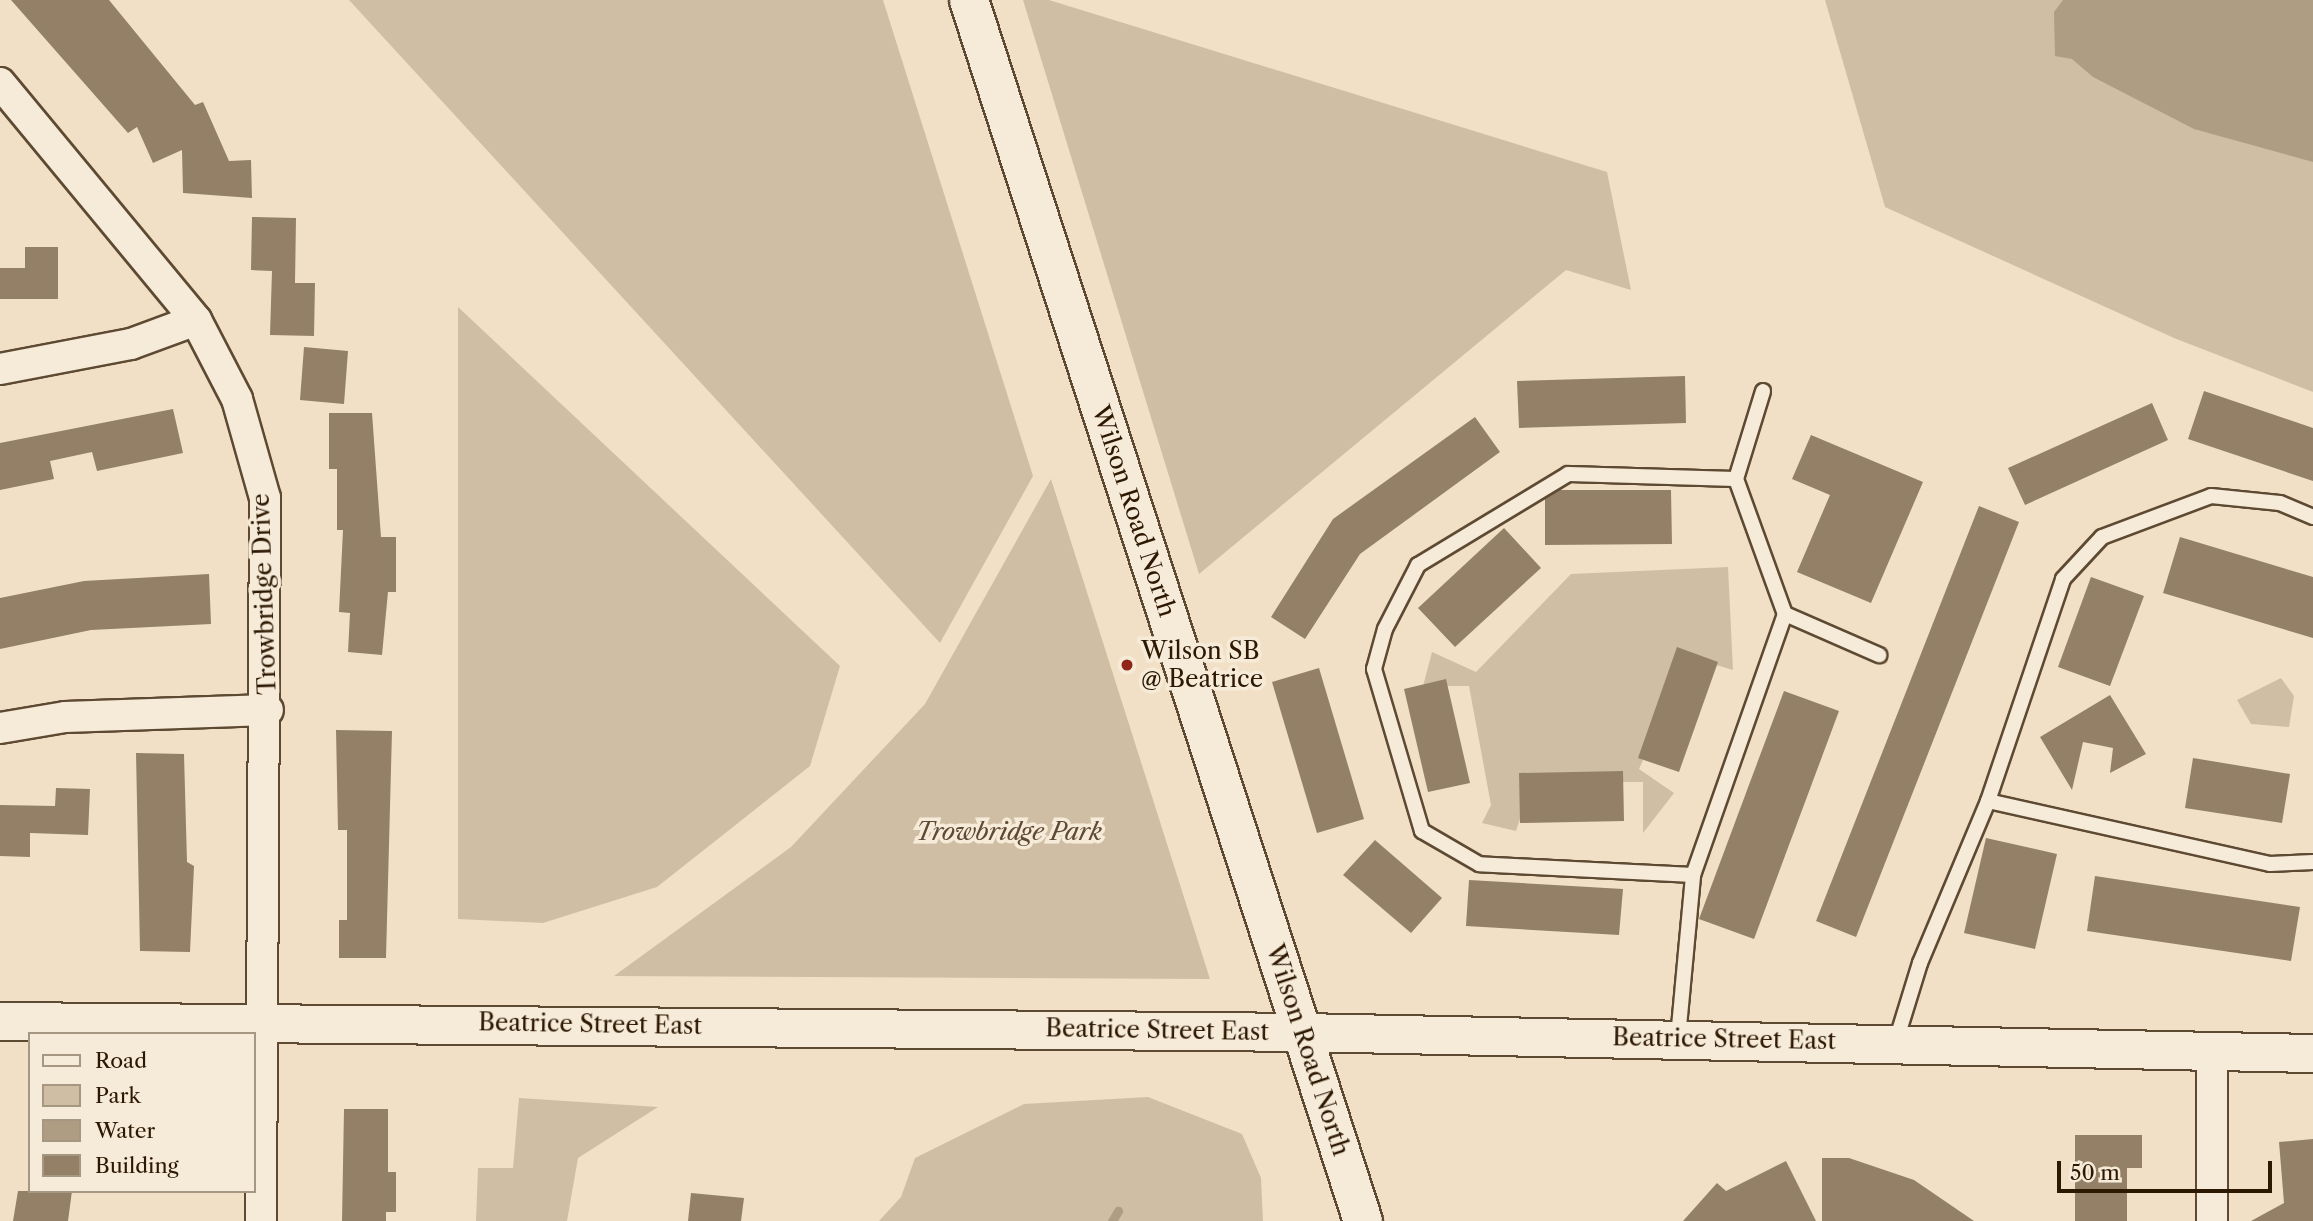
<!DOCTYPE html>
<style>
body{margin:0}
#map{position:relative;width:2313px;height:1221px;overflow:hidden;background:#f1e0c5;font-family:"Libre Caslon Text",serif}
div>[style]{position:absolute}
.green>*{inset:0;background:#d0bea4}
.water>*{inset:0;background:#ae9c83}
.stream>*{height:9px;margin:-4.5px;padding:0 4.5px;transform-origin:4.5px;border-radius:4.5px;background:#ae9c83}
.building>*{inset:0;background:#938067}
.roads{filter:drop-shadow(2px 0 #5e4a33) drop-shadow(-2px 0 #5e4a33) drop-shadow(0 2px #5e4a33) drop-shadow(0 -2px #5e4a33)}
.service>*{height:14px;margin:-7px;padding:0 7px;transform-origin:7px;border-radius:7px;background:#f6ebd9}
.minor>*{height:30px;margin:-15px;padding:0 15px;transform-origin:15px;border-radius:15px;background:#f6ebd9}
.tertiary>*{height:37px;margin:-18.5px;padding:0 18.5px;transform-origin:18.5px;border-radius:18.5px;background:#f6ebd9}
.secondary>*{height:38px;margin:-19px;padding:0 19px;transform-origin:19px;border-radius:19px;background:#f6ebd9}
.dots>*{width:19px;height:19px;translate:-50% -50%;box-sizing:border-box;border:4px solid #f6ebd9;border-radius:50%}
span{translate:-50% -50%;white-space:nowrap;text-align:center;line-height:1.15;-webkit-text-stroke:7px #f6ebd9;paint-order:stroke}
.street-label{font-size:24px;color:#2d1802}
.poi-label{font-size:24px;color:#2d1802}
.left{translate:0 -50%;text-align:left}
.park-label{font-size:24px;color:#5e4a33;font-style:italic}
.legend{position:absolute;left:28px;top:1032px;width:228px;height:161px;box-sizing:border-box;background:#f6ebd9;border:2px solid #a69783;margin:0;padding:9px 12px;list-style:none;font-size:21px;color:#2d1802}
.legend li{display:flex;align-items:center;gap:14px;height:35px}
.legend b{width:35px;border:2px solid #a69783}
.scale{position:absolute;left:2057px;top:1161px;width:215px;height:32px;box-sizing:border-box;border:4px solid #2d1802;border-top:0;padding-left:9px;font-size:21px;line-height:24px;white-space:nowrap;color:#2d1802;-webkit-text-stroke:5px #f6ebd9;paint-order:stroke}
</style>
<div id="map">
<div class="green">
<div style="clip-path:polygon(349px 0,883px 0,1033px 476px,940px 643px)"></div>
<div style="clip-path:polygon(1023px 0,1049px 0,1607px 172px,1631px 290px,1566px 270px,1199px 574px)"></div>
<div style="clip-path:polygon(1825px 0,2313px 0,2313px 392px,2174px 338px,1885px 207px)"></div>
<div style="clip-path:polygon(458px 307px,840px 666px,810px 766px,657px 887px,543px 923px,458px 919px)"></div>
<div style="clip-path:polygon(1051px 479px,1210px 979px,614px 976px,791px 847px,925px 704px)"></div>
<div style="clip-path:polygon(1728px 567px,1733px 670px,1689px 657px,1639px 769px,1674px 793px,1643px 833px,1643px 782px,1532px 782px,1516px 831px,1482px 823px,1491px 805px,1469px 686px,1423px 686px,1432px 652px,1476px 672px,1571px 574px)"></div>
<div style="clip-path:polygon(2281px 678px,2294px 696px,2289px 727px,2251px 724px,2237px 700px)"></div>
<div style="clip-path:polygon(1148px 1097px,1242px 1134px,1261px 1178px,1263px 1221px,879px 1221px,901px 1197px,915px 1158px,1024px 1104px)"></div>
<div style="clip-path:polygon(519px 1098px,658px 1107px,578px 1158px,567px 1221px,476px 1221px,478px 1168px,513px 1168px)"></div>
</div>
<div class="water">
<div style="clip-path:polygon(2063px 0,2313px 0,2313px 162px,2194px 129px,2093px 77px,2072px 59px,2055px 56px,2054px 12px)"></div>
</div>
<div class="stream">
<div style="left:1112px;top:1221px;width:12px;rotate:-59deg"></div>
</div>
<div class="building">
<div style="clip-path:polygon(11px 0,109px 0,195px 105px,203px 102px,229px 161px,251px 160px,252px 198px,183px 193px,182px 150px,153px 163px,137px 127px,128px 133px)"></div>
<div style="clip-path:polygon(252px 217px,296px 218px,295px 283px,315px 283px,314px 336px,270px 335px,272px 271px,251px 270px)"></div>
<div style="clip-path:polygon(25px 247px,58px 247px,58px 299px,0 299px,0 268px,25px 268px)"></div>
<div style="clip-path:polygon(304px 347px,348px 351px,344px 404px,300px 400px)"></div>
<div style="clip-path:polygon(1685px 376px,1686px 423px,1519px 428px,1517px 381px)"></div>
<div style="clip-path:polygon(2204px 391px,2313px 428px,2313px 481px,2188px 439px)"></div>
<div style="clip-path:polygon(2152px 403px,2168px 440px,2025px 505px,2008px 468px)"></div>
<div style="clip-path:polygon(173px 409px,183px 453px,97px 471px,92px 452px,50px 461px,54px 479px,0 490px,0 443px)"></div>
<div style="clip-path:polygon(329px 413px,372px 413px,381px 537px,396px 537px,396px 592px,388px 592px,382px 655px,348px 652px,350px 613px,339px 612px,343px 530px,337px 530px,337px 469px,329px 469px)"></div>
<div style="clip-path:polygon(1475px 417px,1500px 452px,1360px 554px,1305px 639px,1271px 617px,1333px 519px)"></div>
<div style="clip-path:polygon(1811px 435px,1923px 482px,1871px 603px,1797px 572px,1830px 495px,1792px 479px)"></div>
<div style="clip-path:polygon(1560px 490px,1671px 490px,1672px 544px,1545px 545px,1545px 499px)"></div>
<div style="clip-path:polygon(1979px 506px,2019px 522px,1856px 937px,1816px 921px)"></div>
<div style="clip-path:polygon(1504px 528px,1541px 568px,1455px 647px,1418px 608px)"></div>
<div style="clip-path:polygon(2180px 537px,2313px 577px,2313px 638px,2163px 593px)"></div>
<div style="clip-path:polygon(209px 574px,211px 624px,91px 630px,0 649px,0 598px,84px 581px)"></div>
<div style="clip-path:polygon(2091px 577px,2144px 596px,2110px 686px,2058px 667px)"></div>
<div style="clip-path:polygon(1677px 647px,1718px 662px,1679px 772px,1638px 758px)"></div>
<div style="clip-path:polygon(1319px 668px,1364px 819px,1317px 833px,1272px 682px)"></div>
<div style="clip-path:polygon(1446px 679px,1470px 783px,1428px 792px,1404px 689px)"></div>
<div style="clip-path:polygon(1784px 691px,1839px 711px,1754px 939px,1699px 919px)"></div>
<div style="clip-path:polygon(2110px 695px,2146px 754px,2110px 773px,2113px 748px,2083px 742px,2072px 790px,2040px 737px)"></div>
<div style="clip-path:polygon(336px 730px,392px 731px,386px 958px,339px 958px,339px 920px,347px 920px,347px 830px,338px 830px)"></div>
<div style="clip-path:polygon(136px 753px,184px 754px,187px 862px,194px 866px,190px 952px,140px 951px)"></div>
<div style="clip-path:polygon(2193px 758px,2290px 774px,2282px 823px,2185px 808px)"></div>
<div style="clip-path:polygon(1623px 771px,1624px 821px,1520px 823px,1519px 773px)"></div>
<div style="clip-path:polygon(56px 788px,90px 789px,88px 835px,30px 833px,30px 857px,0 856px,0 805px,55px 806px)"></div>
<div style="clip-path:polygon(1986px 838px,2057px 854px,2035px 949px,1964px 933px)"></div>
<div style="clip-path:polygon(1375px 840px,1442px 898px,1411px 933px,1343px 875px)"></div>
<div style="clip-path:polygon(2095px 876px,2300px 907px,2291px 961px,2087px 931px)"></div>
<div style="clip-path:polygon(1469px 880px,1623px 889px,1619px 935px,1466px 926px)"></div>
<div style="clip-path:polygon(344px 1109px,388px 1109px,388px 1172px,396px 1172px,396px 1212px,386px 1212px,386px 1221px,342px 1221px)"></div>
<div style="clip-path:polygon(2075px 1135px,2142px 1135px,2142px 1168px,2127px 1168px,2127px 1221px,2075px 1221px)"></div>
<div style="clip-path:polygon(2313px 1139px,2313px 1221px,2251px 1221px,2284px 1203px,2279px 1142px)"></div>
<div style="clip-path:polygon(1822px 1158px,1849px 1158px,1914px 1180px,1974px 1221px,1822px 1221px)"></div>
<div style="clip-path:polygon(1786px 1161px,1816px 1221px,1683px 1221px,1717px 1183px,1726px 1191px)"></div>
<div style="clip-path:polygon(18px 1191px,72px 1191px,68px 1221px,13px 1221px)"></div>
<div style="clip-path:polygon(691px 1193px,744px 1198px,741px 1221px,688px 1221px)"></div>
</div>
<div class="roads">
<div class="service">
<div style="left:1568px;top:474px;width:168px;rotate:1.7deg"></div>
<div style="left:1736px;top:479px;width:144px;rotate:70.1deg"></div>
<div style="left:1785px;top:614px;width:277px;rotate:109.4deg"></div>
<div style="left:1693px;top:875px;width:214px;rotate:-177.1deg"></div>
<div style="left:1479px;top:864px;width:66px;rotate:-149.9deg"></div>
<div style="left:1422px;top:831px;width:169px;rotate:-106.5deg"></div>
<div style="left:1374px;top:669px;width:41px;rotate:-74.6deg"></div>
<div style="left:1385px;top:629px;width:72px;rotate:-62.7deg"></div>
<div style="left:1418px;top:565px;width:175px;rotate:-31.2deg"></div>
<div style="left:1736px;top:479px;width:92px;rotate:-72.9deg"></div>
<div style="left:1785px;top:614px;width:103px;rotate:23.6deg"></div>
<div style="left:1988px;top:801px;width:234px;rotate:-71.3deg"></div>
<div style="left:2063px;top:579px;width:57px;rotate:-47.1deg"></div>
<div style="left:2102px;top:537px;width:116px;rotate:-20.6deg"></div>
<div style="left:2211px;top:496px;width:69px;rotate:5.8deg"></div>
<div style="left:2280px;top:503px;width:36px;rotate:23deg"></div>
<div style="left:1678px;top:1038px;width:164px;rotate:-84.7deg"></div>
<div style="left:1896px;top:1041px;width:82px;rotate:-72.9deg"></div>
<div style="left:1920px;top:963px;width:176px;rotate:-67.2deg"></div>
<div style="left:1988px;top:801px;width:289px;rotate:12.6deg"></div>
<div style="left:2270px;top:864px;width:43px;rotate:-2.7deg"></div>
</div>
<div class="minor">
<div style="left:0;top:83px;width:308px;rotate:50.4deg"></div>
<div style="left:196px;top:320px;width:89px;rotate:62.6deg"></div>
<div style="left:237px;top:399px;width:103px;rotate:74.2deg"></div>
<div style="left:265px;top:498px;width:723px;rotate:90.32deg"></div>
<div style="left:0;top:369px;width:133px;rotate:-10.8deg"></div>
<div style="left:131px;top:344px;width:69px;rotate:-20.3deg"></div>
<div style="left:0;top:728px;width:66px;rotate:-9.6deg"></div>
<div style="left:65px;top:717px;width:203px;rotate:-2deg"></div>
<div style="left:2212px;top:1048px;width:173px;rotate:90deg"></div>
</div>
<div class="tertiary">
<div style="left:0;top:1021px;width:1301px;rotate:0.48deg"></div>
<div style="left:1301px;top:1032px;width:1012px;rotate:1.19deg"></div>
</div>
<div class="secondary">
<div style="left:969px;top:0;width:1283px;rotate:72.12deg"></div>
</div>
</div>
<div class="dots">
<div style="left:1127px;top:665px;background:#8f2418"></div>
</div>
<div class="street-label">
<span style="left:1134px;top:511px;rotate:72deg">Wilson Road North</span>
<span style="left:264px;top:594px;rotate:-92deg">Trowbridge Drive</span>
<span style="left:590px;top:1024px;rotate:1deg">Beatrice Street East</span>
<span style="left:1157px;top:1030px;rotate:1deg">Beatrice Street East</span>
<span style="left:1724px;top:1039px;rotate:1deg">Beatrice Street East</span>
<span style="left:1308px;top:1050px;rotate:72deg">Wilson Road North</span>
</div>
<div class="poi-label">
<span class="left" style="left:1141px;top:665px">Wilson SB<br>@ Beatrice</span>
</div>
<div class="park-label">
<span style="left:1009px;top:832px">Trowbridge Park</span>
</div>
<ul class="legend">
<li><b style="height:9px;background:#f6ebd9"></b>Road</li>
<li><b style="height:19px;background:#d0bea4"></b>Park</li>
<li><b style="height:19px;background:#ae9c83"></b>Water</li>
<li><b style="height:19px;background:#938067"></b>Building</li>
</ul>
<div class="scale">50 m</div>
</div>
